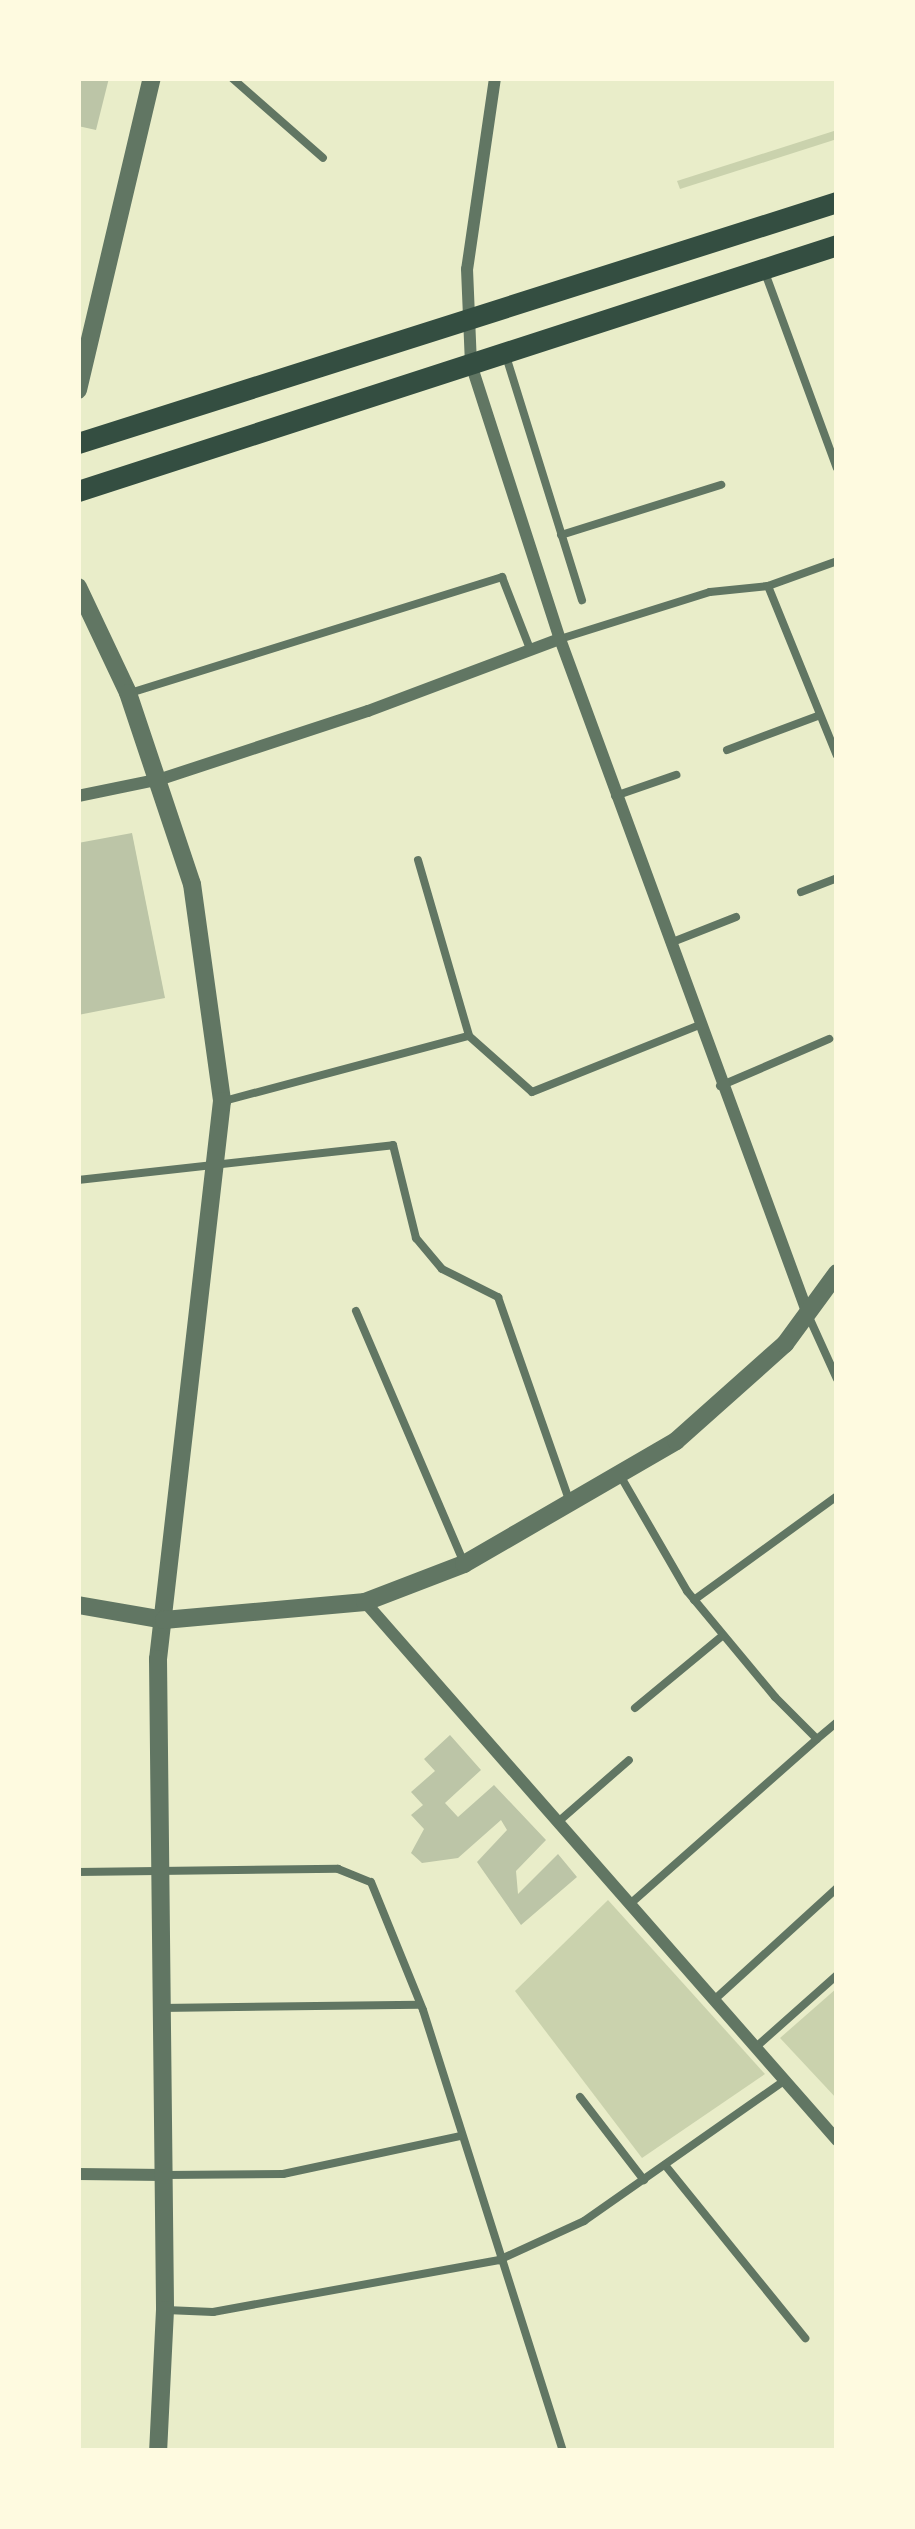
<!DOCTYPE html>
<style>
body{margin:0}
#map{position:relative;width:915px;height:2529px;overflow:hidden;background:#e9edc9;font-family:Cabin,sans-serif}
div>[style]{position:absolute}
.green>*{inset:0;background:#cad2ad}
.building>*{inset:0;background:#bcc5a7}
.service>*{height:8px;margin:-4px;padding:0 4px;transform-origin:4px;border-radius:4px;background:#617663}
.minor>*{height:12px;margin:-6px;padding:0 6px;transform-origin:6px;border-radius:6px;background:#617663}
.tertiary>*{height:18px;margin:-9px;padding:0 9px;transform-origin:9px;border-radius:9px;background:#617663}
.secondary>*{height:21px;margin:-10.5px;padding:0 10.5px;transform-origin:10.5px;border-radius:10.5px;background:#344e41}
span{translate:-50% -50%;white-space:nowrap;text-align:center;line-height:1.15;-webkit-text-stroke:9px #fefae0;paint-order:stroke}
.frame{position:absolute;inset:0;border:81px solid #fefae0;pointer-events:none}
</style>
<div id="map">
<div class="green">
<div style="clip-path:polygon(837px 130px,837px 139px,680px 189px,677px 181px)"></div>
<div style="clip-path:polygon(608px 1900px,765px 2074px,642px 2158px,515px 1991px)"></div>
<div style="clip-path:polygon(837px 1988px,837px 2099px,780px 2038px)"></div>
</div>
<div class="building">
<div style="clip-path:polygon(78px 78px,109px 78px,96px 130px,78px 126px)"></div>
<div style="clip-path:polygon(132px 833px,165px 998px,78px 1015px,78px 843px)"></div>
<div style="clip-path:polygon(450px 1735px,481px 1770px,445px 1803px,458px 1817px,494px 1785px,546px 1840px,516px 1871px,518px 1894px,558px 1854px,577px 1877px,521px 1925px,477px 1862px,507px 1830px,501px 1820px,458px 1858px,422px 1863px,411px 1853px,424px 1829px,411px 1815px,423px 1805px,411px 1792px,435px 1771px,424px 1759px)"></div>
</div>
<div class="service">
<div style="left:232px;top:78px;width:121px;rotate:41.3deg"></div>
<div style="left:764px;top:270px;width:211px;rotate:69.8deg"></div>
<div style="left:505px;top:353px;width:259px;rotate:72.7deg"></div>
<div style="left:561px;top:535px;width:168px;rotate:-17.4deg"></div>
<div style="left:768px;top:586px;width:73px;rotate:-19.9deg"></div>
<div style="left:560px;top:639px;width:157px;rotate:-17.4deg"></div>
<div style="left:710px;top:592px;width:58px;rotate:-5.9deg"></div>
<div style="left:768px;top:586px;width:183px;rotate:67.9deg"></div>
<div style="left:130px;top:693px;width:390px;rotate:-17.3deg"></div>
<div style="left:502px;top:577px;width:77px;rotate:68.7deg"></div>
<div style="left:727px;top:750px;width:99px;rotate:-20.6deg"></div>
<div style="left:615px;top:796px;width:65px;rotate:-19deg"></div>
<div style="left:418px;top:860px;width:183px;rotate:73.8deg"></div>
<div style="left:801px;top:892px;width:39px;rotate:-21deg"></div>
<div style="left:670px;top:943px;width:71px;rotate:-21.5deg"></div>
<div style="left:720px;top:1086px;width:119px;rotate:-23.3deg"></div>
<div style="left:224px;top:1101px;width:253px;rotate:-14.9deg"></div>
<div style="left:469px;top:1036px;width:84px;rotate:41.6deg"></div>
<div style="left:532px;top:1092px;width:178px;rotate:-21.8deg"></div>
<div style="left:78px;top:1180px;width:317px;rotate:-6.3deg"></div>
<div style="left:393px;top:1145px;width:96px;rotate:76.1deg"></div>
<div style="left:416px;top:1238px;width:40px;rotate:50deg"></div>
<div style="left:442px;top:1269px;width:63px;rotate:26.6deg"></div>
<div style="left:498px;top:1297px;width:215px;rotate:70.7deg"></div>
<div style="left:356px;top:1311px;width:274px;rotate:66.8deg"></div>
<div style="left:808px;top:1315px;width:70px;rotate:65.6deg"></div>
<div style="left:621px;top:1477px;width:132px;rotate:59.9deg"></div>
<div style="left:687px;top:1591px;width:138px;rotate:50.3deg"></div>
<div style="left:775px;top:1697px;width:59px;rotate:45deg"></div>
<div style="left:817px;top:1739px;width:26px;rotate:-40deg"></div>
<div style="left:694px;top:1600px;width:177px;rotate:-36deg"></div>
<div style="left:635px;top:1708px;width:113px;rotate:-39.6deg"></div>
<div style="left:558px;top:1822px;width:94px;rotate:-41.1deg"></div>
<div style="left:78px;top:1872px;width:260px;rotate:-0.7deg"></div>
<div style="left:338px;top:1869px;width:35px;rotate:22deg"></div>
<div style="left:371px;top:1882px;width:138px;rotate:67.9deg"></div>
<div style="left:423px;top:2010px;width:463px;rotate:72.4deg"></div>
<div style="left:630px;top:1904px;width:249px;rotate:-41.4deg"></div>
<div style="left:714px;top:2000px;width:166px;rotate:-42.3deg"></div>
<div style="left:160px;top:2008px;width:259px;rotate:-0.7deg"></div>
<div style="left:756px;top:2047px;width:108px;rotate:-41.6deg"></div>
<div style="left:580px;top:2097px;width:105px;rotate:52.4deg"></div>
<div style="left:665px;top:2165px;width:223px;rotate:51deg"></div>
<div style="left:165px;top:2175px;width:118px;rotate:-0.5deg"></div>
<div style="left:283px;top:2174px;width:182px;rotate:-12.1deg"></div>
<div style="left:166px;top:2310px;width:47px;rotate:2.4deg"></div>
<div style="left:213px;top:2312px;width:291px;rotate:-10.3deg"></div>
<div style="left:499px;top:2260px;width:94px;rotate:-24.6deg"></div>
<div style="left:584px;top:2221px;width:244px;rotate:-35deg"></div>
</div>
<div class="minor">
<div style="left:495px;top:78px;width:193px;rotate:98.3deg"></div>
<div style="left:467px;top:269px;width:95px;rotate:87.6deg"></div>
<div style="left:471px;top:364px;width:289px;rotate:72.1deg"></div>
<div style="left:560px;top:639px;width:719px;rotate:69.83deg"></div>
<div style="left:78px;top:796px;width:85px;rotate:-11.6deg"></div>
<div style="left:161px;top:779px;width:218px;rotate:-18.2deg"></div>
<div style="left:368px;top:711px;width:205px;rotate:-20.6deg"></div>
<div style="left:365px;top:1602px;width:716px;rotate:48.74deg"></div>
<div style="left:78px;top:2174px;width:86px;rotate:0.7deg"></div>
</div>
<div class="tertiary">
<div style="left:78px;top:390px;width:321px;rotate:-76.7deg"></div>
<div style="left:78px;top:587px;width:117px;rotate:64.7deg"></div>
<div style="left:128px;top:693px;width:201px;rotate:71.5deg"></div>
<div style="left:192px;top:884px;width:219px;rotate:82.1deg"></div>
<div style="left:222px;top:1101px;width:562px;rotate:96.54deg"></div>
<div style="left:158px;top:1659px;width:651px;rotate:89.38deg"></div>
<div style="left:165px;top:2310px;width:141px;rotate:92.8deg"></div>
<div style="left:78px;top:1605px;width:87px;rotate:9.9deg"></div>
<div style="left:164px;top:1620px;width:202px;rotate:-5.1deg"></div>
<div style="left:365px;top:1602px;width:106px;rotate:-21deg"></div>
<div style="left:464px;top:1564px;width:245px;rotate:-30.1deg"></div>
<div style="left:676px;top:1441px;width:146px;rotate:-41.7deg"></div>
<div style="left:785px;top:1344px;width:88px;rotate:-53.8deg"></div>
</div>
<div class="secondary">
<div style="left:78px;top:443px;width:796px;rotate:-17.62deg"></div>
<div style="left:78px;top:491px;width:798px;rotate:-17.96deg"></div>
</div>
<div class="frame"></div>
</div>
